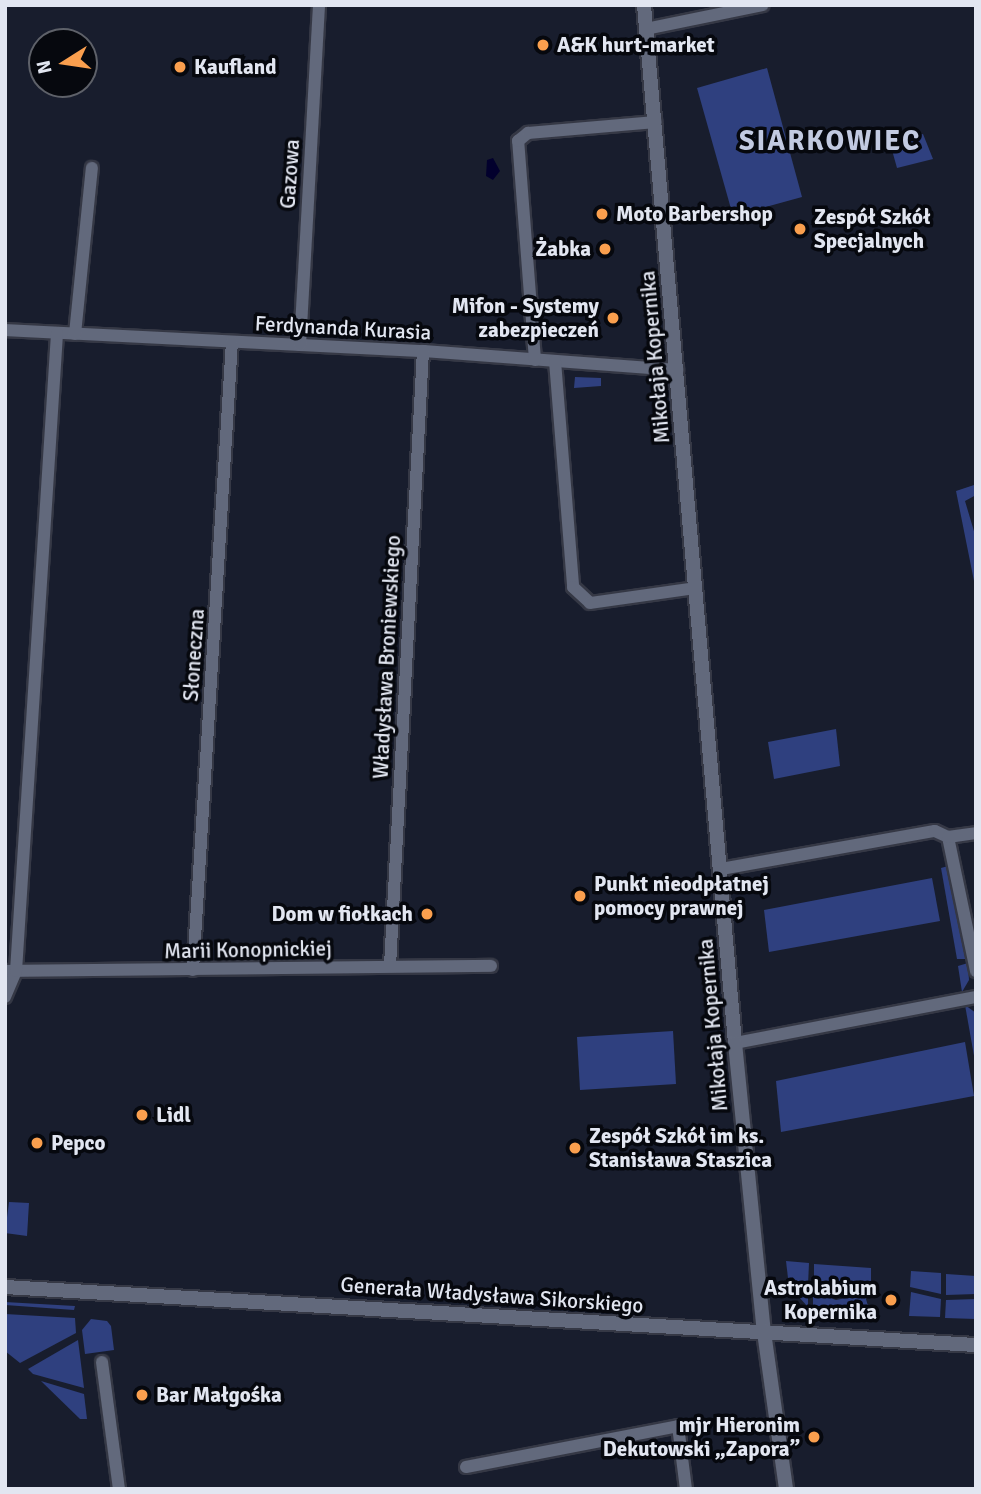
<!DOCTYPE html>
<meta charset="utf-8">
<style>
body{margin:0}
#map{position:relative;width:981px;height:1494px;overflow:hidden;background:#181d2d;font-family:Signika,sans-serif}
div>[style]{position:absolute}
.green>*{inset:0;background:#2f407f}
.water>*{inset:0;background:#02002d}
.roads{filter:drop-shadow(2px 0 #353845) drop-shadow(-2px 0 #353845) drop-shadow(0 2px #353845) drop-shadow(0 -2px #353845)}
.minor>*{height:12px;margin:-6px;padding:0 6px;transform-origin:6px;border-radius:6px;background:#62697c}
.tertiary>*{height:14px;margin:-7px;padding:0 7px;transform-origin:7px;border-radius:7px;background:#62697c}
.dots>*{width:19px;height:19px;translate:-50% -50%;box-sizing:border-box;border:4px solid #06080e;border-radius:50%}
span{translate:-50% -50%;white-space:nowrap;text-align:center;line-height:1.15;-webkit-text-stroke:7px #06080e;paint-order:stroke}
.poi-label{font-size:21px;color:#e2e6f1;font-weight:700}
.left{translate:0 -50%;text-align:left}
.right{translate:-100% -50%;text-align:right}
.street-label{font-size:21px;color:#e2e6f1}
.district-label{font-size:28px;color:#c2cae1;font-weight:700;letter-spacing:2px}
.frame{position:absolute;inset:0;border:7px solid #e2e6f1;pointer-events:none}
.north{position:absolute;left:28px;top:28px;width:70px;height:70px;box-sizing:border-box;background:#06080e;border:2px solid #5e6169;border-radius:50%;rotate:258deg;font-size:19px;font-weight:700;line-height:28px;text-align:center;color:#e2e6f1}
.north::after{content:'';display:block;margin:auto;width:24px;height:32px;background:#fa9f4e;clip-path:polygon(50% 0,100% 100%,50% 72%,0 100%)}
</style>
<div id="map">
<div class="green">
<div style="clip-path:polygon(767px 68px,802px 197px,733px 216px,697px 88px)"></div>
<div style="clip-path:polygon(923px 134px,933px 159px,897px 168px,890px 143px)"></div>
<div style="clip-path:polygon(575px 377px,601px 378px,601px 386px,574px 388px)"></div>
<div style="clip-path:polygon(974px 485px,976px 495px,965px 501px,976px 538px,976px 591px,956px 491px)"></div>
<div style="clip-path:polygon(836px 729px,840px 766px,774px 779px,768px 742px)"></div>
<div style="clip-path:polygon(948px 866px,967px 958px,965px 959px,957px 959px,941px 868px)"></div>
<div style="clip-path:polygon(932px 878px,940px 921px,769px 952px,764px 910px)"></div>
<div style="clip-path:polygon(968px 963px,969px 980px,962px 992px,958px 966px)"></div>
<div style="clip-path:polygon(965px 1005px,976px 1013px,976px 1067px)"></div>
<div style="clip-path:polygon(673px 1031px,676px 1084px,580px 1090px,577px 1037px)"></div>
<div style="clip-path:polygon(965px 1042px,974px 1096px,781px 1132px,776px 1081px)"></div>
<div style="clip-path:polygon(9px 1202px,29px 1203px,27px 1236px,5px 1233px)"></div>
<div style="clip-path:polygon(786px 1261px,809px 1263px,808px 1285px,788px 1278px)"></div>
<div style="clip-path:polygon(814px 1264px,871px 1268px,871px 1287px,836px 1295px,814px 1287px)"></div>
<div style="clip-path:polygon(911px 1271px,941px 1273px,941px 1294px,910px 1287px)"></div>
<div style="clip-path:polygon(946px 1274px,976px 1276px,976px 1294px,946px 1295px)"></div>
<div style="clip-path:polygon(788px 1283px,808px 1291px,808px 1307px,788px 1285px)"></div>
<div style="clip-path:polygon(813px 1292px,836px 1300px,871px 1293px,866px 1299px,870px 1313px,813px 1310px)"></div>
<div style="clip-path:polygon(911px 1292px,941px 1299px,940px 1317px,909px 1316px)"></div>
<div style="clip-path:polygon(976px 1299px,976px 1319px,945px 1318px,946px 1300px)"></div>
<div style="clip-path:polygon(5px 1302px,75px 1306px,74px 1310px,5px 1305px)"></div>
<div style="clip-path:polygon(5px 1314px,75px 1318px,76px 1333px,20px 1363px,5px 1351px)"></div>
<div style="clip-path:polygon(91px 1319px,107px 1321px,111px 1326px,114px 1350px,85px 1354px,82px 1330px)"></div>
<div style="clip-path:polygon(78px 1340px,84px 1388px,33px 1374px,28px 1369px)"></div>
<div style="clip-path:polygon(41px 1381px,84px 1394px,87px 1419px,80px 1419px)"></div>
</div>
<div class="water">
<div style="clip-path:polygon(493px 158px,500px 171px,493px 180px,486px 176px,487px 160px)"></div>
</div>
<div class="roads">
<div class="minor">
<div style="left:646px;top:29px;width:119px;rotate:-11.6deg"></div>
<div style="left:5px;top:330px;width:419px;rotate:2.9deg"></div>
<div style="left:423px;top:351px;width:255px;rotate:4.3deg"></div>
<div style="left:75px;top:334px;width:167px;rotate:-84.2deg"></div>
<div style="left:300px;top:345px;width:341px;rotate:-86.8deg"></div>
<div style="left:535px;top:360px;width:220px;rotate:-94.4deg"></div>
<div style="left:518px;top:141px;width:13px;rotate:-39deg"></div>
<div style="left:528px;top:133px;width:128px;rotate:-4.9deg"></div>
<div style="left:555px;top:361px;width:227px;rotate:85.4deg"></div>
<div style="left:573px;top:587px;width:23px;rotate:43deg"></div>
<div style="left:590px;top:603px;width:107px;rotate:-8.1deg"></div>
<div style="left:948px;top:837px;width:137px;rotate:78.2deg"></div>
<div style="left:721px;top:869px;width:217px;rotate:-10.1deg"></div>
<div style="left:935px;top:831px;width:14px;rotate:25deg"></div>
<div style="left:948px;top:837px;width:28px;rotate:-8deg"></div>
<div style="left:390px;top:966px;width:616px;rotate:-86.93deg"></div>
<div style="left:193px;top:970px;width:629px;rotate:-86.45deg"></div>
<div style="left:5px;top:971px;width:486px;rotate:-0.6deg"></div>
<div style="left:5px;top:997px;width:28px;rotate:-67deg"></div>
<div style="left:16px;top:971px;width:639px;rotate:-86.32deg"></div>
<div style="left:735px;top:1043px;width:245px;rotate:-10.8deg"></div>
<div style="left:102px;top:1362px;width:128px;rotate:82.4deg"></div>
<div style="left:466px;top:1467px;width:216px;rotate:-10.9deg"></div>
<div style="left:678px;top:1426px;width:64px;rotate:82.8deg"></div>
</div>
<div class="tertiary">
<div style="left:644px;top:5px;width:1042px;rotate:84.99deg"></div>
<div style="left:735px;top:1043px;width:290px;rotate:84.3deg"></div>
<div style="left:764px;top:1332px;width:159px;rotate:82deg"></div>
<div style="left:5px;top:1287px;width:973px;rotate:3.42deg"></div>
</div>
</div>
<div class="dots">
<div style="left:543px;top:45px;background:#fa9f4e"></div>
<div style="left:180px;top:67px;background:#fa9f4e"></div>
<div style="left:602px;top:214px;background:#fa9f4e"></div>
<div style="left:800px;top:229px;background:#fa9f4e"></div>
<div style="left:605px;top:249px;background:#fa9f4e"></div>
<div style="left:613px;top:318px;background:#fa9f4e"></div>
<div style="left:580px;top:896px;background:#fa9f4e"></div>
<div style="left:427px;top:914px;background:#fa9f4e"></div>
<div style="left:142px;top:1115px;background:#fa9f4e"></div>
<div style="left:37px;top:1143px;background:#fa9f4e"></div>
<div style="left:575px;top:1148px;background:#fa9f4e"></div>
<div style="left:891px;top:1300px;background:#fa9f4e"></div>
<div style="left:142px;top:1395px;background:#fa9f4e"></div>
<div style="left:814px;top:1437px;background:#fa9f4e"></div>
</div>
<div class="poi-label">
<span class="left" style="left:557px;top:45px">A&amp;K hurt-market</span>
<span class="left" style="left:194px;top:67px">Kaufland</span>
<span class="left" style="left:616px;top:214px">Moto Barbershop</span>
<span class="left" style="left:814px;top:229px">Zespół Szkół<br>Specjalnych</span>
<span class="right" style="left:591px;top:249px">Żabka</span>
<span class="right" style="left:599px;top:318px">Mifon - Systemy<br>zabezpieczeń</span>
<span class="left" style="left:594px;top:896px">Punkt nieodpłatnej<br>pomocy prawnej</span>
<span class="right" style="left:413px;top:914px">Dom w fiołkach</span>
<span class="left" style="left:156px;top:1115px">Lidl</span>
<span class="left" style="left:589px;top:1148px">Zespół Szkół im ks.<br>Stanisława Staszica</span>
<span class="left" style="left:51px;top:1143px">Pepco</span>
<span class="right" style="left:877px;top:1300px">Astrolabium<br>Kopernika</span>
<span class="left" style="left:156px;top:1395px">Bar Małgośka</span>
<span class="right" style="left:800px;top:1437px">mjr Hieronim<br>Dekutowski „Zapora”</span>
</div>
<div class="street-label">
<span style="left:290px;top:174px;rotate:-86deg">Gazowa</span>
<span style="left:343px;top:328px;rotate:3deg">Ferdynanda Kurasia</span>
<span style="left:655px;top:357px;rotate:-95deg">Mikołaja Kopernika</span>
<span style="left:194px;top:655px;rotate:-86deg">Słoneczna</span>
<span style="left:387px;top:657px;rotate:-87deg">Władysława Broniewskiego</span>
<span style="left:248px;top:950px;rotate:-1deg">Marii Konopnickiej</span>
<span style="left:713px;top:1025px;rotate:-95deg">Mikołaja Kopernika</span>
<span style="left:492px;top:1295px;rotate:4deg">Generała Władysława Sikorskiego</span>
</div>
<div class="district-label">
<span style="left:830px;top:141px">SIARKOWIEC</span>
</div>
<div class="frame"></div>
<div class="north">N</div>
</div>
